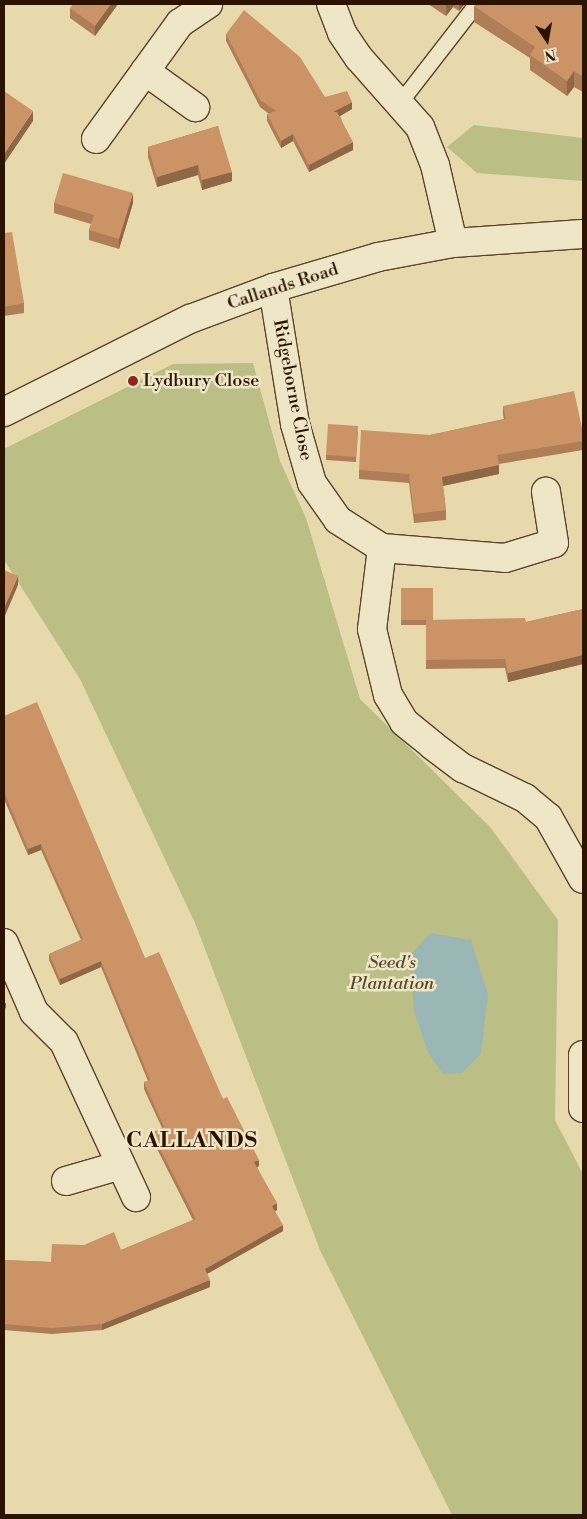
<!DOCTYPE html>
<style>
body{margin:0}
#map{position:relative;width:587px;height:1519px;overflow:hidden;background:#e7d9ab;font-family:"Libre Bodoni",serif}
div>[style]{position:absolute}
.green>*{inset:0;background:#bbbe85}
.water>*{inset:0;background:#9bb7b5}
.roads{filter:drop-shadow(1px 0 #5a442b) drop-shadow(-1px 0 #5a442b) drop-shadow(0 1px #5a442b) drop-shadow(0 -1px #5a442b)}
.service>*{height:15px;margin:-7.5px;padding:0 7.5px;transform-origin:7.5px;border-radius:7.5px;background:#efe6c8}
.minor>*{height:28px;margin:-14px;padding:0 14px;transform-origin:14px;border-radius:14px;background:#efe6c8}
.tertiary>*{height:28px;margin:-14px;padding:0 14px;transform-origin:14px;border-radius:14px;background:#efe6c8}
.wall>*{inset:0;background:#af7e58}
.shaded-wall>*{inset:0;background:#8e6747}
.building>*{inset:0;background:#cb9366}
.dots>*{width:14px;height:14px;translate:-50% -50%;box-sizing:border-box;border:2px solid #efe6c8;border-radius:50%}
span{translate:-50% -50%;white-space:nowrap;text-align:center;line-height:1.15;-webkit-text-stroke:5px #efe6c8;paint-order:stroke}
.street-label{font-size:18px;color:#2b1300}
.poi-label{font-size:18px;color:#2b1300}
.left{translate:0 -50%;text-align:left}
.park-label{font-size:18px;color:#564628;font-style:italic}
.district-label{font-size:22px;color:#2b1300;font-weight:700;letter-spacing:1px}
.frame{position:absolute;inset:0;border:5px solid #2b1300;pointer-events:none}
.north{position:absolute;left:522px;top:15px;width:50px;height:50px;-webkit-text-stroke:4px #efe6c8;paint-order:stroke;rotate:168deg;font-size:14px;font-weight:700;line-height:20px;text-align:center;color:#2b1300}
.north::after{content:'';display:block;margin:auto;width:18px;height:22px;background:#2b1300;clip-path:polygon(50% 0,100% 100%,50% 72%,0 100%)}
</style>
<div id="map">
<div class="green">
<div style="clip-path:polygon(474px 125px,583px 138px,583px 181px,477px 173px,447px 147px)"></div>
<div style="clip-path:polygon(253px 363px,280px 461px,306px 518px,360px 699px,490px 827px,558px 920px,555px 1120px,583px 1174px,583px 1515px,452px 1515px,320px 1250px,195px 923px,80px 679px,4px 560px,4px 449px,173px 364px)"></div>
</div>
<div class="water">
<div style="clip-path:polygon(430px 933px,471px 940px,488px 994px,481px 1054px,462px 1073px,443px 1074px,429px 1054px,414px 1012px,410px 956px)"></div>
</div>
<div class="roads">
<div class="service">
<div style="left:400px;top:102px;width:124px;rotate:-52.2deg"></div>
</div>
<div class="minor">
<div style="left:331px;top:4px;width:31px;rotate:69deg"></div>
<div style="left:342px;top:33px;width:30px;rotate:56deg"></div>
<div style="left:359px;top:58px;width:92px;rotate:48.5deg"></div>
<div style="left:420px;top:127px;width:41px;rotate:68.5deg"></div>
<div style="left:435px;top:165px;width:80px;rotate:77deg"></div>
<div style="left:145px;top:71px;width:62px;rotate:35.8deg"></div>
<div style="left:96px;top:139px;width:143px;rotate:-54.1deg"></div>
<div style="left:180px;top:23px;width:34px;rotate:-34deg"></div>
<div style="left:273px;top:288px;width:138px;rotate:80.8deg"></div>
<div style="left:295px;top:424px;width:61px;rotate:73.9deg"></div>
<div style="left:312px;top:483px;width:45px;rotate:54.9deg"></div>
<div style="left:338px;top:520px;width:52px;rotate:32.5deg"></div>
<div style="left:382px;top:548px;width:82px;rotate:97deg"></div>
<div style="left:372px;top:629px;width:68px;rotate:76.4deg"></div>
<div style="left:388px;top:695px;width:31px;rotate:59deg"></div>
<div style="left:404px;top:722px;width:36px;rotate:39deg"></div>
<div style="left:432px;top:745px;width:39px;rotate:37deg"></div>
<div style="left:463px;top:768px;width:69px;rotate:25.8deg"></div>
<div style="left:525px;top:798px;width:30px;rotate:40deg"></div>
<div style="left:548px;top:817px;width:71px;rotate:60.6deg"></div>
<div style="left:382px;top:548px;width:123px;rotate:4.6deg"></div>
<div style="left:505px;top:558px;width:51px;rotate:-17deg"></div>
<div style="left:554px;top:543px;width:52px;rotate:-98.9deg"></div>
<div style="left:4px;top:943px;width:75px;rotate:66.5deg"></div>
<div style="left:34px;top:1012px;width:42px;rotate:45deg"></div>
<div style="left:64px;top:1042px;width:171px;rotate:65.1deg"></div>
<div style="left:583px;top:1055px;width:53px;rotate:90deg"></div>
<div style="left:66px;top:1181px;width:57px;rotate:-16.2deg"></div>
</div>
<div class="tertiary">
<div style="left:4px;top:412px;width:208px;rotate:-26.6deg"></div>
<div style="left:190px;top:319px;width:89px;rotate:-20.5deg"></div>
<div style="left:273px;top:288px;width:109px;rotate:-16.4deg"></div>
<div style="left:378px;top:257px;width:76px;rotate:-10.6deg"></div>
<div style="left:453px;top:243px;width:130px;rotate:-4deg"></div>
</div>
</div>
<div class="wall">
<div style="clip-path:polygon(118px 4px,95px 36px,70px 18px,70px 8px)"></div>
<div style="clip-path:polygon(428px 4px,465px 4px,459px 11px,453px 7px,446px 16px)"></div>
<div style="clip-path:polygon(583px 4px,583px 92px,574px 87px,567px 96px,530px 70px,530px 58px,474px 22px,474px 6px)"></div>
<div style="clip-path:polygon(226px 34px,325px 97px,352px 109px,340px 116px,353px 150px,309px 172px,293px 141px,281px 148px,267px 121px,267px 114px,269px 114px,260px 107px,226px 41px)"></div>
<div style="clip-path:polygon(218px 126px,232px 181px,202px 190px,198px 175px,157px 187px,148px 157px,148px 147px)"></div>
<div style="clip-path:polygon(54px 203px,133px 203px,119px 249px,89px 240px,89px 230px,91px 224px,54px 213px)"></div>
<div style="clip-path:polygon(4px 233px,24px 303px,24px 313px,4px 316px)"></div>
<div style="clip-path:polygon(503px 406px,583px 433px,583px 450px,499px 464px,499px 474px,443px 486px,446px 510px,446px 520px,414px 523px,409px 483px,359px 479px,359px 470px,430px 435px,504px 419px,503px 415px)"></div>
<div style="clip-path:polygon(358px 431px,356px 462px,326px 460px,326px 455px)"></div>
<div style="clip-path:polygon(401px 588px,433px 620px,526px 622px,583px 609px,583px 666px,583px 664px,508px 682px,505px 668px,426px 669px,426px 625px,401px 625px)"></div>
<div style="clip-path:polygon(4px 716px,145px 958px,223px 1099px,259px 1166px,257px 1167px,277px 1210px,275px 1211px,283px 1231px,207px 1274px,210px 1287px,102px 1330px,52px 1334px,4px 1330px,4px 1260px,51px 1262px,121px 1250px,193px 1220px,152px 1139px,152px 1133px,162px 1128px,144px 1089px,144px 1082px,148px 1081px,101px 967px,60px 985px,49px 960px,49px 954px,81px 940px,41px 850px,28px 855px,4px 799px)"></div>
</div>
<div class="shaded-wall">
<div style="clip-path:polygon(111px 4px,118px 4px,95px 36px,95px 26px)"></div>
<div style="clip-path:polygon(446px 4px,453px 4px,453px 7px,446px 16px)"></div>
<div style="clip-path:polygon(459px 4px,465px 4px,459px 11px)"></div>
<div style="clip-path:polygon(574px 71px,574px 87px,567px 96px,567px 81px)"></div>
<div style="clip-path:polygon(352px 102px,352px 109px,333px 120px,333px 112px)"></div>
<div style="clip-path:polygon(33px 111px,33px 121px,4px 164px,4px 154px)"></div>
<div style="clip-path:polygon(293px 134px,293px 141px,281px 148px,281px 141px)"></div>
<div style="clip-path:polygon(353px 142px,353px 150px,309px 172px,309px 165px)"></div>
<div style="clip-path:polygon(198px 165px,198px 175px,157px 187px,157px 177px)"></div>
<div style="clip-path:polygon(232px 172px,232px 181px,202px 190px,202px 180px)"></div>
<div style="clip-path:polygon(133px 193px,133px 203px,119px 249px,119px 239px)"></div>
<div style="clip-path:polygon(499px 465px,499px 474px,442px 486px,442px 477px)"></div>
<div style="clip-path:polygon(18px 576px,18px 585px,4px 618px,4px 608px)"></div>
<div style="clip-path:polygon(583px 655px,583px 664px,508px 682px,508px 673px)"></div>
<div style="clip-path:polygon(41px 844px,41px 850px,28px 855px,28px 849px)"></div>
<div style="clip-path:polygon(101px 961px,101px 967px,60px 985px,60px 979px)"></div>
<div style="clip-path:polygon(4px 1003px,6px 1003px,6px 1008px,4px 1009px)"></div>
<div style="clip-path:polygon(259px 1160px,259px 1166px,254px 1169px,254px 1162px)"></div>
<div style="clip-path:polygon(277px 1203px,277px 1210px,272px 1213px,272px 1206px)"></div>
<div style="clip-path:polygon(283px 1225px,283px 1231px,205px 1275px,205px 1269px)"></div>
<div style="clip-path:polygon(210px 1280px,210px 1287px,102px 1330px,102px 1324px)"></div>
</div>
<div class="building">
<div style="clip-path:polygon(73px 4px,111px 4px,95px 26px,70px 8px)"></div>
<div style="clip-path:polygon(476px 4px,583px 4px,583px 77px,574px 71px,567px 81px,530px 55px,535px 47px,474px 6px)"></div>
<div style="clip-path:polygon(244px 10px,300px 57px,325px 97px,347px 91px,352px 102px,333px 112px,337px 112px,353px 142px,309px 165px,293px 134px,281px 141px,267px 114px,276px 111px,260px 100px,226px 34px)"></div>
<div style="clip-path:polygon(4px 91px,33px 111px,4px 154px)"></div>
<div style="clip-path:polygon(218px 126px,232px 172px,202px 180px,198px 165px,157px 177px,148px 147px)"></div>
<div style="clip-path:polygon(63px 173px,133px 193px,119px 239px,89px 230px,94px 215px,54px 203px)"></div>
<div style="clip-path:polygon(12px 232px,24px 303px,4px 307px,4px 233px)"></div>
<div style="clip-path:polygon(574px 391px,583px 433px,583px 441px,497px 455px,499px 465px,442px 477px,446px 510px,414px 514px,409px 474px,359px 470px,361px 430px,430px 435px,506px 419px,503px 406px)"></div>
<div style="clip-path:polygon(328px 424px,358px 426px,356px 457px,326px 455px)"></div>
<div style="clip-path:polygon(4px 570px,18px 576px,4px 608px)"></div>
<div style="clip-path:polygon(401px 588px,433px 588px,433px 620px,401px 620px)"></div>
<div style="clip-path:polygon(583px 609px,583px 657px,583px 655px,508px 673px,505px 659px,426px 660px,426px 620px,525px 618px,526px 622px)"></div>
<div style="clip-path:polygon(37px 702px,145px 958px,159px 952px,223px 1099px,227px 1097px,259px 1160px,254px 1162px,277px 1203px,272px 1206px,283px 1225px,205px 1269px,210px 1280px,102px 1324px,52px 1328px,4px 1324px,4px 1260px,51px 1262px,52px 1244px,84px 1245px,114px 1232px,121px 1250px,196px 1219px,152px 1133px,164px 1127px,144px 1082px,150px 1080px,101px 961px,60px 979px,49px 954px,83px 939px,41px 844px,28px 849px,4px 792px,4px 716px)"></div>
</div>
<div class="dots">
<div style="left:133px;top:381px;background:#8f2418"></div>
</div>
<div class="street-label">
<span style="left:283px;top:287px;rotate:-18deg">Callands Road</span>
<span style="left:292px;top:390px;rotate:79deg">Ridgeborne Close</span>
</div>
<div class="poi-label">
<span class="left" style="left:143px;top:381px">Lydbury Close</span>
</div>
<div class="park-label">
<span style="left:392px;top:974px">Seed's<br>Plantation</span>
</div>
<div class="district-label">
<span style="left:192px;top:1141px">CALLANDS</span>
</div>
<div class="frame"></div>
<div class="north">N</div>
</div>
